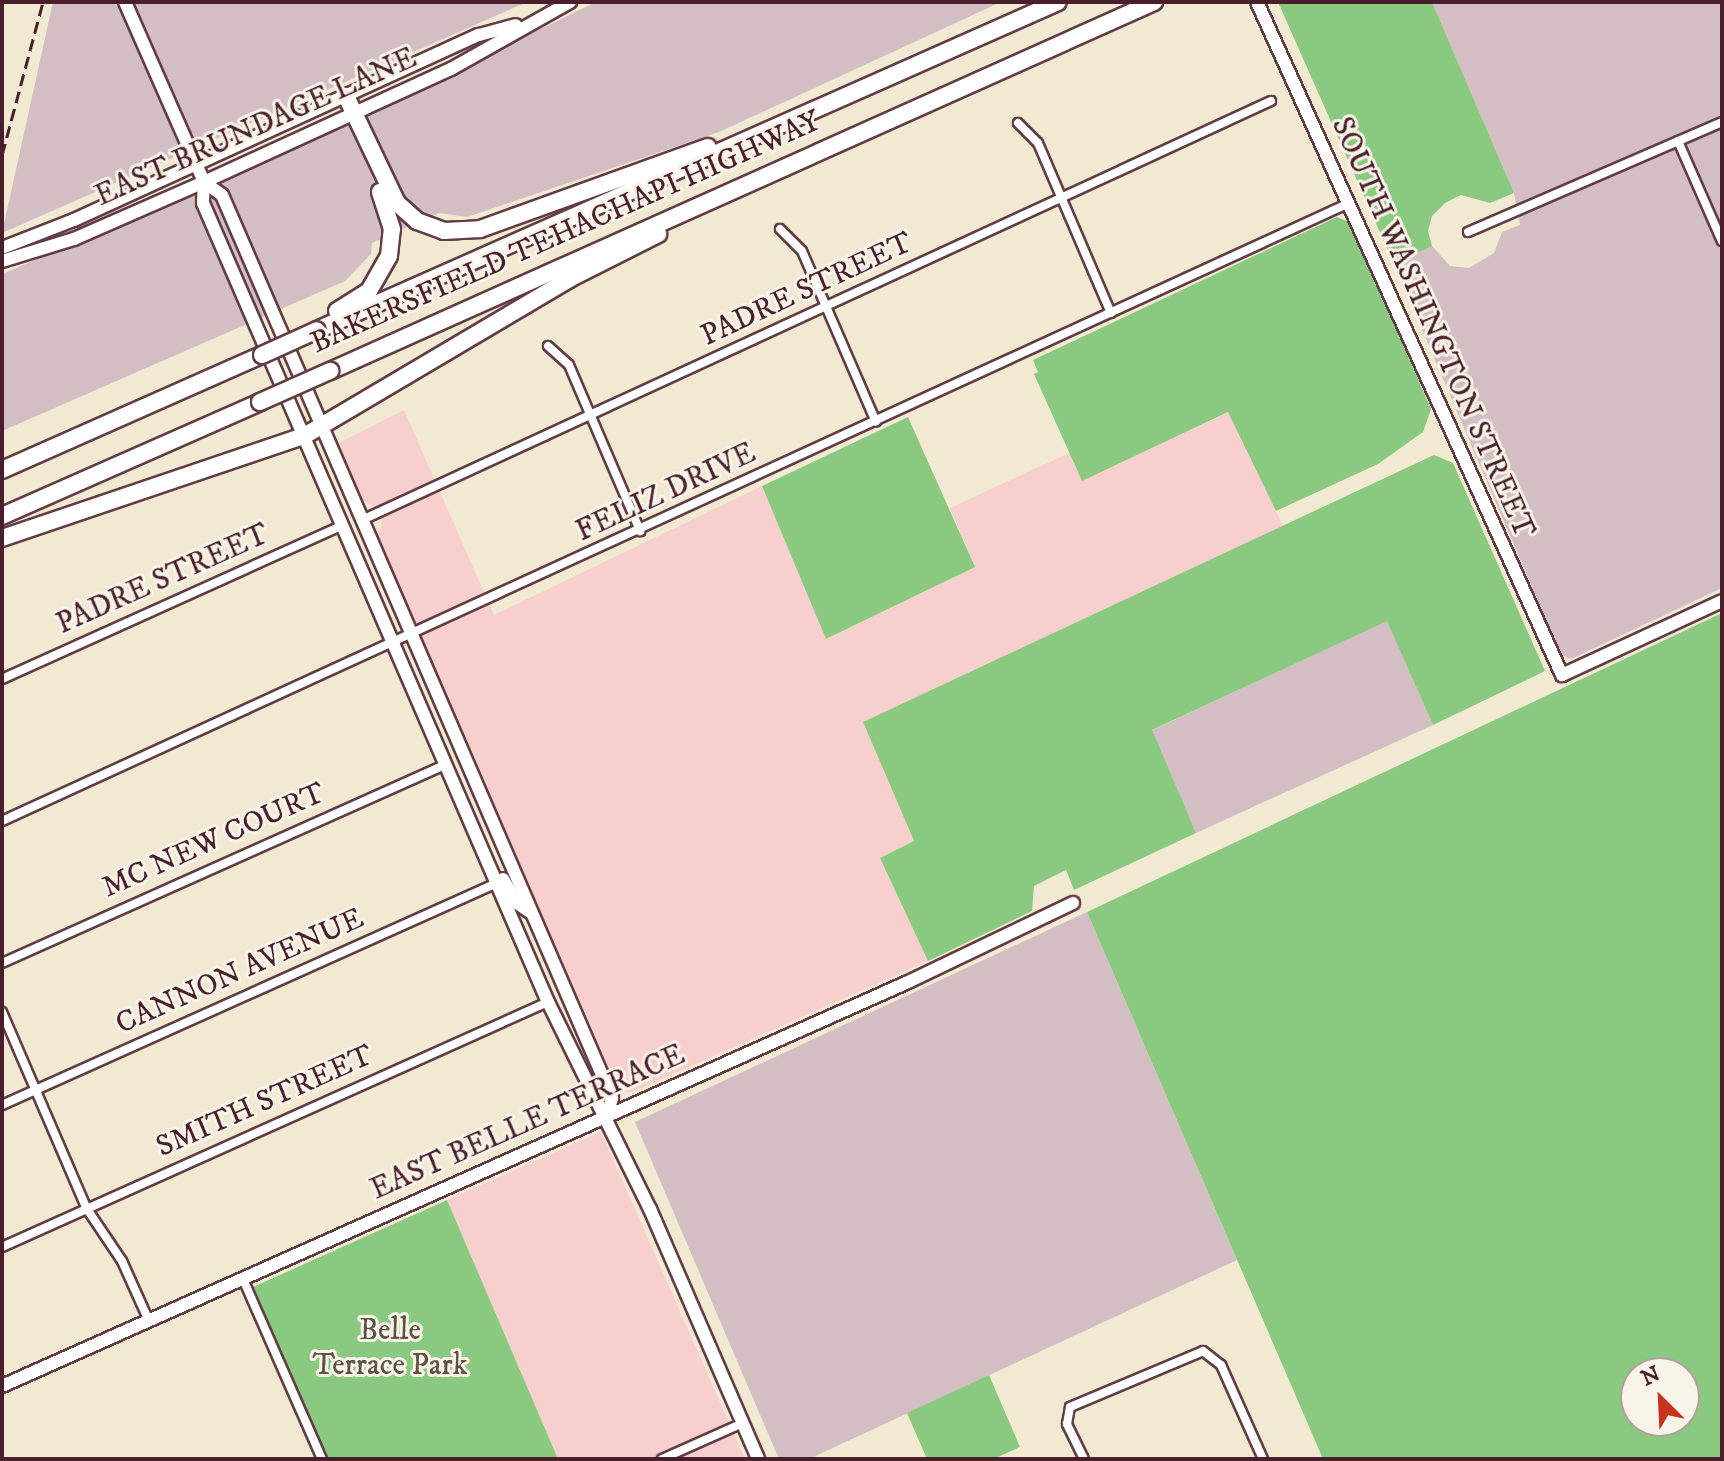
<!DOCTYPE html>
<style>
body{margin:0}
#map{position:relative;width:1724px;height:1461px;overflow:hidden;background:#f1e9d2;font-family:"IM FELL DW Pica",serif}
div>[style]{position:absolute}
.built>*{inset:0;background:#f7d0cd}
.industrial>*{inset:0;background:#d2bec3}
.green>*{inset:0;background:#8ac980}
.roads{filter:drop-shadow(2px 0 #633d44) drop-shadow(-2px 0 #633d44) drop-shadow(0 2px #633d44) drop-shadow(0 -2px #633d44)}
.street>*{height:8px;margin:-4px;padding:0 4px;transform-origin:4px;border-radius:4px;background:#fff}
.secondary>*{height:12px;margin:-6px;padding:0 6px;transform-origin:6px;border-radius:6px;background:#fff}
.highway>*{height:16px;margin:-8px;padding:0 8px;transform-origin:8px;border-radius:8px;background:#fff}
.rail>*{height:3px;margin-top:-1.5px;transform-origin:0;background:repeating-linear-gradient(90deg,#4a1f2b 0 12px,transparent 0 18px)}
.bridges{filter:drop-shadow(2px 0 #633d44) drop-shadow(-2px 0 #633d44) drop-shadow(0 2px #633d44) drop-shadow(0 -2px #633d44)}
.highway-bridge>*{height:16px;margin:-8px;padding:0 8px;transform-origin:8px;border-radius:8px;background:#fff}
span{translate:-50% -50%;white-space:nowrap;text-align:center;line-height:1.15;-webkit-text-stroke:6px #f7f3e8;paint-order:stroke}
.street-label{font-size:30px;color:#4a1f2b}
.park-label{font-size:30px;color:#5d5244}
.frame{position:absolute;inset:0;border:4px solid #4a1f2b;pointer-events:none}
.north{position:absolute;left:1620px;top:1357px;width:80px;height:80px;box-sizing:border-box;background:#f7f3e8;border:2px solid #b29e9c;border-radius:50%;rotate:336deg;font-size:22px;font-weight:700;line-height:32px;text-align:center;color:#4a1f2b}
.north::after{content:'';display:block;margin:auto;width:28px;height:36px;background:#c8321e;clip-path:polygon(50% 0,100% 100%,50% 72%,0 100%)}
</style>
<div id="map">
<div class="built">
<div style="clip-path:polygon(404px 410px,494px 615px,762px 486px,827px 639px,975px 567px,950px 508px,1069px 453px,1082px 481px,1229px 412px,1283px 526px,863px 722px,914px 841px,880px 858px,928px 961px,630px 1093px,618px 1089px,378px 537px,382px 521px,375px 507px,362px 500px,339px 443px)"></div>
<div style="clip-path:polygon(601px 1132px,745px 1459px,558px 1459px,447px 1200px)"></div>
</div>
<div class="industrial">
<div style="clip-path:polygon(53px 2px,527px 2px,2px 233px)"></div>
<div style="clip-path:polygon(596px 2px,1001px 2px,719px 132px,467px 217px,439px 213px,372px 243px,371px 254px,345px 281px,2px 431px,2px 274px,280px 156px)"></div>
<div style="clip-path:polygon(1432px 2px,1722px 2px,1722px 588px,1571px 659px,1561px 655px,1394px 264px,1432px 246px,1450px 266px,1469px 268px,1494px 253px,1502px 232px,1520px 225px,1514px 193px)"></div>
<div style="clip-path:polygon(1387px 620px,1433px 725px,1196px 833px,1151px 731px)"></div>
<div style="clip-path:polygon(1087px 912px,1237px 1260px,809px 1459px,779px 1459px,635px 1122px)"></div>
</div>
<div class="green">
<div style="clip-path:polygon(1278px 2px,1432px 2px,1514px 193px,1490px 203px,1461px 195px,1445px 203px,1432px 216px,1428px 231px,1432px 246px,1394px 264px)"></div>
<div style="clip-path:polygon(1337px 217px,1349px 222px,1431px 409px,1423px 432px,1378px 464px,1276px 511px,1228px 412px,1082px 481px,1034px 374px,1038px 372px,1033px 360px)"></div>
<div style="clip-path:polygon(908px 417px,975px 567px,826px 639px,762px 486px)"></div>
<div style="clip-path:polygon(1434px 455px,1453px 463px,1545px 671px,1433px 725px,1387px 621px,1152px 730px,1196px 833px,1074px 890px,1066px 870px,1034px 886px,1032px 911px,928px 961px,880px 858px,914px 841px,863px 722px)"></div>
<div style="clip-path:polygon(evenodd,1722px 613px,1722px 1459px,1323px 1459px,1087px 912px,1722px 613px,1684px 1373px,1684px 1421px,1636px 1421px,1636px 1373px,1684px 1373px)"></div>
<div style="clip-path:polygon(447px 1200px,558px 1459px,317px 1459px,244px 1291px)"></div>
<div style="clip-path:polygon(989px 1375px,1020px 1447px,993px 1459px,927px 1459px,907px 1413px)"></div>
</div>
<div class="roads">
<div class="street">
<div style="left:1018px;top:123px;width:28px;rotate:45deg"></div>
<div style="left:1038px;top:143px;width:185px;rotate:66.8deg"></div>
<div style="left:1678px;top:141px;width:109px;rotate:66.3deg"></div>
<div style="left:780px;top:229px;width:31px;rotate:45deg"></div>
<div style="left:802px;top:251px;width:186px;rotate:66.6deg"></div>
<div style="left:1468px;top:232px;width:277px;rotate:-23.4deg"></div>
<div style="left:548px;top:346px;width:28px;rotate:42deg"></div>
<div style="left:569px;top:365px;width:181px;rotate:66.8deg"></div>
<div style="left:362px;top:520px;width:1001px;rotate:-24.75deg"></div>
<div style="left:2px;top:679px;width:374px;rotate:-24.3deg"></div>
<div style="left:2px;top:821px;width:1480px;rotate:-24.64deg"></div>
<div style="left:2px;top:963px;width:487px;rotate:-24.1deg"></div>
<div style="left:2px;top:1012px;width:215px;rotate:66.7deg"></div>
<div style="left:87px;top:1209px;width:63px;rotate:56.1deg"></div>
<div style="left:122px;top:1261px;width:66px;rotate:65.8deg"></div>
<div style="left:2px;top:1105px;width:543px;rotate:-24.16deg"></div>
<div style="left:2px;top:1247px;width:598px;rotate:-24.17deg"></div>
<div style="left:243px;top:1279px;width:197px;rotate:66.3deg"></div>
<div style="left:662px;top:1459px;width:89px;rotate:-24deg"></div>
<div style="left:1084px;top:1459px;width:39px;rotate:-116deg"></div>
<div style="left:1067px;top:1424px;width:17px;rotate:-80deg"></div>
<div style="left:1070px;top:1407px;width:144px;rotate:-22.8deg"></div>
<div style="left:1203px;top:1351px;width:23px;rotate:38deg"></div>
<div style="left:1221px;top:1365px;width:103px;rotate:65.9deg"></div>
</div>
<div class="secondary">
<div style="left:125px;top:2px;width:197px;rotate:66.3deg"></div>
<div style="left:204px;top:182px;width:21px;rotate:93deg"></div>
<div style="left:203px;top:203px;width:870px;rotate:66.65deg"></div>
<div style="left:548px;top:1002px;width:231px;rotate:63.8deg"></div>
<div style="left:650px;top:1209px;width:272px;rotate:66.6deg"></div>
<div style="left:1257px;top:2px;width:739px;rotate:65.62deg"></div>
<div style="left:1562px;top:675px;width:176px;rotate:-24.8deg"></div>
<div style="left:204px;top:182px;width:22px;rotate:36deg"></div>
<div style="left:222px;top:195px;width:984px;rotate:66.64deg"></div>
<div style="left:612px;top:1098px;width:19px;rotate:106deg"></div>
<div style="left:2px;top:248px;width:77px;rotate:-21.3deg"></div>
<div style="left:74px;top:220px;width:445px;rotate:-24.6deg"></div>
<div style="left:479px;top:35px;width:38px;rotate:-15deg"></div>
<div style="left:2px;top:261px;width:75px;rotate:-17deg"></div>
<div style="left:74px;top:239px;width:142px;rotate:-23.7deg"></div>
<div style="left:204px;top:182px;width:272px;rotate:-24.6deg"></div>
<div style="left:451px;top:69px;width:137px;rotate:-29.4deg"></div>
<div style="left:503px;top:879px;width:28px;rotate:60deg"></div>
<div style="left:517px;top:903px;width:16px;rotate:35deg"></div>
<div style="left:2px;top:1386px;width:992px;rotate:-24.03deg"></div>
<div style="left:908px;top:982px;width:183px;rotate:-25.6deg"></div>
</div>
<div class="highway">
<div style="left:346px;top:96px;width:119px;rotate:64.5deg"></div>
<div style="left:397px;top:203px;width:27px;rotate:42deg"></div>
<div style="left:417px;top:221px;width:29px;rotate:20deg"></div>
<div style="left:444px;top:231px;width:36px;rotate:-3deg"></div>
<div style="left:480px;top:229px;width:242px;rotate:-19.8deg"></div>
<div style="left:337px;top:311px;width:38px;rotate:-32deg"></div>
<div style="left:369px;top:291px;width:40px;rotate:-60.3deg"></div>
<div style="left:389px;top:256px;width:27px;rotate:-84deg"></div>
<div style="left:392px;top:229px;width:39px;rotate:-108deg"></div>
<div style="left:317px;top:330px;width:810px;rotate:-23.88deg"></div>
<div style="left:330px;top:371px;width:903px;rotate:-24.12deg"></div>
<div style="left:2px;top:470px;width:284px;rotate:-23.9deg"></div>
<div style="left:2px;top:516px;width:282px;rotate:-23.8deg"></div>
<div style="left:2px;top:538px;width:319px;rotate:-18.7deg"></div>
<div style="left:304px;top:436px;width:308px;rotate:-30.6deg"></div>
<div style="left:569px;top:279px;width:100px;rotate:-26.8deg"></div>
</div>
</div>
<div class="rail">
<div style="left:2px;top:155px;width:158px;rotate:-75deg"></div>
</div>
<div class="bridges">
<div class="highway-bridge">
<div style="left:262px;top:355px;width:60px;rotate:-24.4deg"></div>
<div style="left:260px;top:402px;width:77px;rotate:-23.9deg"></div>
</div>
</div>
<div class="street-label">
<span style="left:256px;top:128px;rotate:-24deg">EAST BRUNDAGE LANE</span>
<span style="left:566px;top:233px;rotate:-24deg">BAKERSFIELD TEHACHAPI HIGHWAY</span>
<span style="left:807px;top:290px;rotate:-25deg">PADRE STREET</span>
<span style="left:1432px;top:328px;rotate:66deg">SOUTH WASHINGTON STREET</span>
<span style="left:666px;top:493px;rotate:-25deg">FELIZ DRIVE</span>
<span style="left:163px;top:580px;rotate:-24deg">PADRE STREET</span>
<span style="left:214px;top:841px;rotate:-24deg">MC NEW COURT</span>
<span style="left:240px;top:972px;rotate:-24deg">CANNON AVENUE</span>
<span style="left:265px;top:1102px;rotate:-24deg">SMITH STREET</span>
<span style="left:528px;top:1123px;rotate:-24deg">EAST BELLE TERRACE</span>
</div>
<div class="park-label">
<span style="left:390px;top:1348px">Belle<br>Terrace Park</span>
</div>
<div class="frame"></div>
<div class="north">N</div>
</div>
